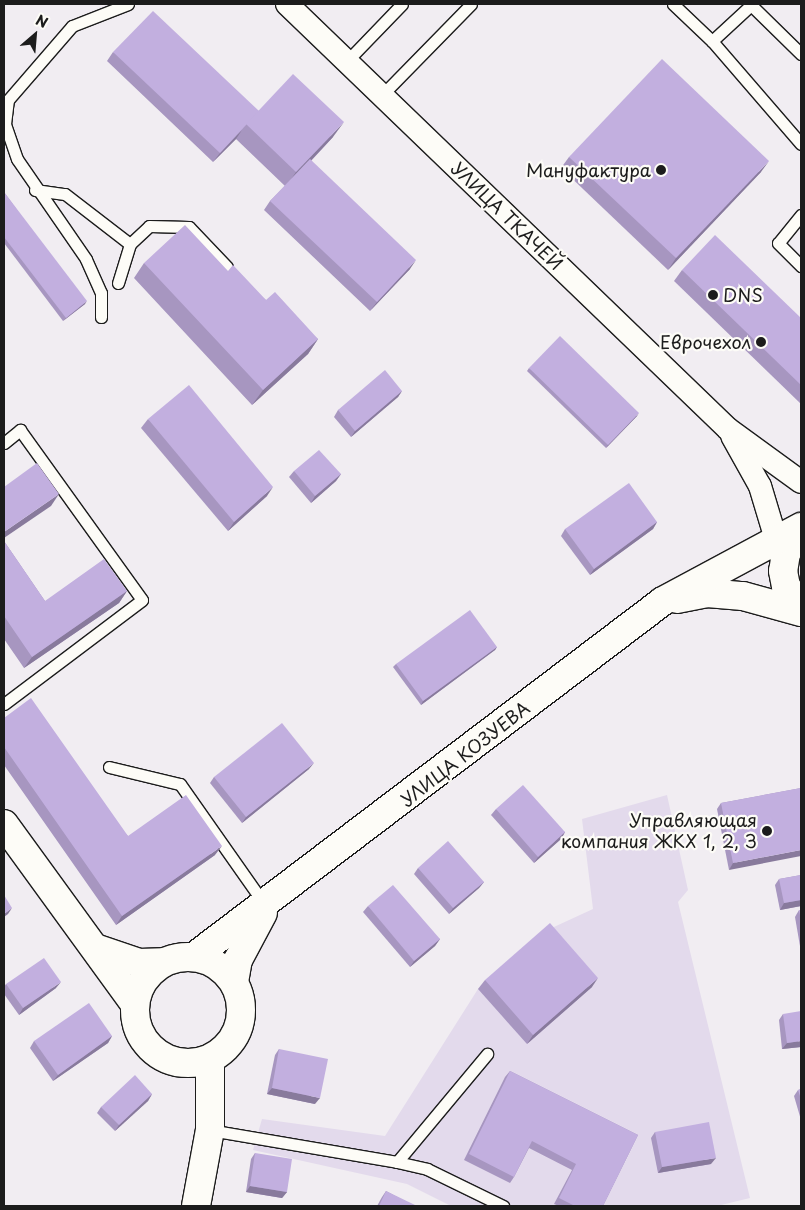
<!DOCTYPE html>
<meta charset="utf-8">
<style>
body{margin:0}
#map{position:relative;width:805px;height:1210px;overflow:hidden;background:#f1edf2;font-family:"Playpen Sans",sans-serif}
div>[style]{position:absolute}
.built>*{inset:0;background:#e3daec}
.roads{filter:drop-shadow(1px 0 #1c1c1c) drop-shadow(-1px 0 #1c1c1c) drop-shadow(0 1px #1c1c1c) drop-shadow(0 -1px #1c1c1c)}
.lane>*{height:11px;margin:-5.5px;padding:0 5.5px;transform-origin:5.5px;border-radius:5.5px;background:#fdfcf7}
.street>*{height:22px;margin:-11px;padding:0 11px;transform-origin:11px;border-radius:11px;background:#fdfcf7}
.secondary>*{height:28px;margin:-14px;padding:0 14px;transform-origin:14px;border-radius:14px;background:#fdfcf7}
.secondary>.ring{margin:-14px;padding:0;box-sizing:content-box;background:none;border:28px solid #fdfcf7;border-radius:50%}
.wall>*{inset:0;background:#a796c0}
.shaded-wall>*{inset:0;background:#887a9c}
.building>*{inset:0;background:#c2afdf}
.dots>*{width:14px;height:14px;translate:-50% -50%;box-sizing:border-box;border:2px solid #fdfcf7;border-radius:50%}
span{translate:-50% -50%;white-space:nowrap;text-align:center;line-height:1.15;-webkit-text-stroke:4.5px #fdfcf7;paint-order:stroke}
.poi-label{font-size:18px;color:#1c1c1c}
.right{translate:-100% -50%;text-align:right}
.left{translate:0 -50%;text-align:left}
.street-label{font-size:18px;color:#1c1c1c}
.frame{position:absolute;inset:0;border:5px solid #1c1c1c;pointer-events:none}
.north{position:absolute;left:10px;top:10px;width:50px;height:50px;-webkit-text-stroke:4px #fdfcf7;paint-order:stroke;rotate:27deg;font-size:14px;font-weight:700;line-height:20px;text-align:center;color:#1c1c1c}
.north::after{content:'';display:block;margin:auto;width:18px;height:22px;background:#1c1c1c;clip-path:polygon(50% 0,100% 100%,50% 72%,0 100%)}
</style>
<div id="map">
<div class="built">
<div style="clip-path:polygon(667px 795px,688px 890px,678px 902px,750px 1198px,717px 1206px,451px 1206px,407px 1184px,253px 1150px,262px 1119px,385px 1136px,478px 989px,543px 932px,593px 909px,582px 819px)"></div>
</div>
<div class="roads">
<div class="lane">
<div style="left:673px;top:4px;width:54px;rotate:43.5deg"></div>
<div style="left:712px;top:41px;width:136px;rotate:49.2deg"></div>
<div style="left:712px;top:41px;width:53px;rotate:-42.7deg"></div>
<div style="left:751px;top:5px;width:70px;rotate:44.4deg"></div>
<div style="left:347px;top:61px;width:79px;rotate:-46deg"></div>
<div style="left:382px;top:95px;width:127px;rotate:-45.6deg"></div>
<div style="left:35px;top:190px;width:30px;rotate:8deg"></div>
<div style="left:65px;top:194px;width:82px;rotate:37.6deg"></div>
<div style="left:130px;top:244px;width:26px;rotate:-43deg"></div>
<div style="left:149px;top:226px;width:40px;rotate:1.4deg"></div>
<div style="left:189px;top:227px;width:55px;rotate:46.5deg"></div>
<div style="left:801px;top:215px;width:36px;rotate:129deg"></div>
<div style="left:778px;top:243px;width:33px;rotate:45deg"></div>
<div style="left:118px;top:283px;width:41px;rotate:-72.9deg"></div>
<div style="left:101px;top:317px;width:24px;rotate:-90deg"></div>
<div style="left:101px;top:293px;width:37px;rotate:-114deg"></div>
<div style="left:86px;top:259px;width:121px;rotate:-124.6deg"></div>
<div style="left:17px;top:159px;width:37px;rotate:-109deg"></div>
<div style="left:5px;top:124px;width:24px;rotate:-83deg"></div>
<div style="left:8px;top:100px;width:98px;rotate:-49.1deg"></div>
<div style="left:72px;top:26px;width:60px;rotate:-21.4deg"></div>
<div style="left:4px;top:443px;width:21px;rotate:-39deg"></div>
<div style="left:20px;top:430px;width:209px;rotate:54.3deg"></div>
<div style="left:142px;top:600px;width:173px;rotate:143deg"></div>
<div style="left:109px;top:767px;width:73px;rotate:13.5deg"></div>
<div style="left:180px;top:784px;width:148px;rotate:54.9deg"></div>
<div style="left:210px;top:1130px;width:190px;rotate:9.7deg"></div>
<div style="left:397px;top:1162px;width:141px;rotate:-50.2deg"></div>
<div style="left:397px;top:1162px;width:31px;rotate:13deg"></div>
<div style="left:427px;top:1169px;width:85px;rotate:26deg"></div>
</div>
<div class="street">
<div style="left:287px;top:4px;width:612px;rotate:43.94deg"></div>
<div style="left:728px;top:429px;width:90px;rotate:36deg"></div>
<div style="left:732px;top:436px;width:57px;rotate:60.8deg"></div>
<div style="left:760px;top:486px;width:73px;rotate:73.3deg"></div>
</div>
<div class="secondary">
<div style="left:801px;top:530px;width:27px;rotate:123deg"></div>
<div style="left:786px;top:553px;width:18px;rotate:99deg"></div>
<div style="left:783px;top:571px;width:15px;rotate:79deg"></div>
<div style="left:786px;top:586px;width:27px;rotate:56deg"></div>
<div style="left:677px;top:599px;width:31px;rotate:-11deg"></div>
<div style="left:707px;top:593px;width:36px;rotate:5deg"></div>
<div style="left:743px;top:596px;width:60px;rotate:15.4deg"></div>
<div style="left:4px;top:824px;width:221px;rotate:54deg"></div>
<div style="left:95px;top:948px;width:46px;rotate:18.8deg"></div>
<div style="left:139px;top:963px;width:23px;rotate:-2deg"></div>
<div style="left:195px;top:956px;width:587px;rotate:-37.18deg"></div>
<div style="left:663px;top:601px;width:157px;rotate:-28.2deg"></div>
<div class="ring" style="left:135px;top:957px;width:78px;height:78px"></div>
<div style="left:234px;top:982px;width:22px;rotate:-80deg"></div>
<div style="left:238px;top:960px;width:53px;rotate:-62deg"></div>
<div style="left:196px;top:1206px;width:77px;rotate:-79.6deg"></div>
<div style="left:210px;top:1130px;width:71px;rotate:-90deg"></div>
</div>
</div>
<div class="wall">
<div style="clip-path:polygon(113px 52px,259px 111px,333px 137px,311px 161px,410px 269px,370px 311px,264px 210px,270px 201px,285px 186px,236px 139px,213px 162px,107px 61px)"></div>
<div style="clip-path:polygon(569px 157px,761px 172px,668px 270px,561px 168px)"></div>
<div style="clip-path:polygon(4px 192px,85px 304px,63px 321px,4px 243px)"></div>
<div style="clip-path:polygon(144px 263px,228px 271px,266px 300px,318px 339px,308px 354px,252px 405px,134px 278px)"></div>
<div style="clip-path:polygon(682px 270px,801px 318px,801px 404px,674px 281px)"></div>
<div style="clip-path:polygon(529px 368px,637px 416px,606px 448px,527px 371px)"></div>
<div style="clip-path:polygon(402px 391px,398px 397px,351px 437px,334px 417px,338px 410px)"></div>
<div style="clip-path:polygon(148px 419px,267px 496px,228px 531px,141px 428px)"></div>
<div style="clip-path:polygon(294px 471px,341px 474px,336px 481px,311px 503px,289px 477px)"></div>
<div style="clip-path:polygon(657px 522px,653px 529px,590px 575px,561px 536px,565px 529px)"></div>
<div style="clip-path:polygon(4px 541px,45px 601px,127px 591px,119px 603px,24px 668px,4px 639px)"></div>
<div style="clip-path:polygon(497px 647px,495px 650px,421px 705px,393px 667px,396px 664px)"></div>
<div style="clip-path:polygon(4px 718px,128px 836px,215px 855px,116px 925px,4px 765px)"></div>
<div style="clip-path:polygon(309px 769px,242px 823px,210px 783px,214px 777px)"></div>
<div style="clip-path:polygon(801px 788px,729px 870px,717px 809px,721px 803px)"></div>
<div style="clip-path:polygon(496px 809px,565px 832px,561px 839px,534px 863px,491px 815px)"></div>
<div style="clip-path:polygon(418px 868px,484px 882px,479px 888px,449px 914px,414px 874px)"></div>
<div style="clip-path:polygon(801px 875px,801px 906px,780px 910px,775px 885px,779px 879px)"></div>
<div style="clip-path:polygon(368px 906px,440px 939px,435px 946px,410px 967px,363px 912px)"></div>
<div style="clip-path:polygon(799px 910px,801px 910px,801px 952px,795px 917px)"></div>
<div style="clip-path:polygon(485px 980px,592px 987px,527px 1044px,478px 989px)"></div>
<div style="clip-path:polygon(6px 984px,56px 988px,19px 1015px,4px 994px,4px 987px)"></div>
<div style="clip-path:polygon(783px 1014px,801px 1047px,782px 1049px,779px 1020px)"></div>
<div style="clip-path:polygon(112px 1036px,108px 1043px,53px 1081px,30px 1048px,34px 1041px)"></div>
<div style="clip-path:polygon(279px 1049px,315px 1104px,267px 1094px,275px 1055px)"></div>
<div style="clip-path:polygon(510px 1071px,638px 1135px,603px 1206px,559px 1206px,554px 1204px,572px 1170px,529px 1148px,514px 1177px,510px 1183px,464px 1160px,505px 1077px)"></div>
<div style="clip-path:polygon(801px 1089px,801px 1120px,794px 1096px,798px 1090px)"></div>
<div style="clip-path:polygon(152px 1094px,148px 1101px,115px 1131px,97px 1113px,101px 1107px)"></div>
<div style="clip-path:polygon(655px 1132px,711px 1164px,658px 1173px,651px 1138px)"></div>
<div style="clip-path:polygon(255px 1153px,287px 1192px,282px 1198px,246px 1192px,251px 1159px)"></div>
<div style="clip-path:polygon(386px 1191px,414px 1206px,377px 1206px,382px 1197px)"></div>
</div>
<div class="shaded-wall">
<div style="clip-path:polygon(344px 122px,333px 137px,286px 187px,296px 172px)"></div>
<div style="clip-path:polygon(242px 130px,236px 139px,213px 162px,220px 153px)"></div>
<div style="clip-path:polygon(769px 161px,761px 172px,668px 270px,676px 258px)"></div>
<div style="clip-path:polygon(416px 260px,410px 269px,370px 311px,377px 302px)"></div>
<div style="clip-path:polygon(87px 301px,85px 304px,63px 321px,66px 318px)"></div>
<div style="clip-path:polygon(318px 339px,308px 354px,252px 405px,263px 390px)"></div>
<div style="clip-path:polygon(402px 391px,398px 397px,351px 437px,355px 431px)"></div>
<div style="clip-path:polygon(639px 413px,637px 416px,606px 448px,608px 445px)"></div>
<div style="clip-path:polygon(341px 474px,336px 481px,311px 503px,315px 496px)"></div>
<div style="clip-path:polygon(273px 487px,267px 496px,228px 531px,234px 522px)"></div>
<div style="clip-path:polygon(59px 494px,51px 506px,4px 538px,4px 532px)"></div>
<div style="clip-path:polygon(657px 522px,653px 529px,590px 575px,594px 569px)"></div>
<div style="clip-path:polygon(127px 591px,119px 603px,24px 668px,32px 657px)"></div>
<div style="clip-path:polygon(497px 647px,495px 650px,421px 705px,423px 701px)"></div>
<div style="clip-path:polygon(314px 763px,309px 769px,242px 823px,246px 817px)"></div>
<div style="clip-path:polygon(565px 832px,561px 839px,534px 863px,538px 857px)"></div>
<div style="clip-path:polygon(222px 846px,215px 855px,116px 925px,122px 916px)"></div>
<div style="clip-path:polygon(801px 850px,801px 856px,729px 870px,733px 863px)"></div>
<div style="clip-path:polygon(484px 882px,479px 888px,449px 914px,453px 908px)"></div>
<div style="clip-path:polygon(801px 900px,801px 906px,780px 910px,784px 903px)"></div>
<div style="clip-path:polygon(12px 908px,8px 914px,4px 917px,4px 914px)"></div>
<div style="clip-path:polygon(440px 939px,435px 946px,410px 967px,414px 961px)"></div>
<div style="clip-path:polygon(598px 978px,592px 987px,527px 1044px,533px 1035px)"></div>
<div style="clip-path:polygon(61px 982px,56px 988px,19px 1015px,23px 1008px)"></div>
<div style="clip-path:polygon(112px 1036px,108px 1043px,53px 1081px,58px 1075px)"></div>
<div style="clip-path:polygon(801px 1041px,801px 1047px,782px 1049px,787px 1043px)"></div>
<div style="clip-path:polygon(272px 1088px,320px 1098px,315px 1104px,267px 1094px)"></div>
<div style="clip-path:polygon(152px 1094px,148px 1101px,115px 1131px,119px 1125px)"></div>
<div style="clip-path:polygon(716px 1158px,711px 1164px,658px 1173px,662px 1167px)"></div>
<div style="clip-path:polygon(250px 1186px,287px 1192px,282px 1198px,246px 1192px)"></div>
</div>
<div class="building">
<div style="clip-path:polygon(153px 11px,259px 111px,220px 153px,113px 52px)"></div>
<div style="clip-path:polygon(662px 59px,769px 161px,676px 258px,569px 157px)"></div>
<div style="clip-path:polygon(293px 74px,344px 122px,296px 172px,246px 124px)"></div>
<div style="clip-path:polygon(310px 159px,416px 260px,377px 302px,270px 201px)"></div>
<div style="clip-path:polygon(4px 192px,87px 301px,66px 318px,4px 237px)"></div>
<div style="clip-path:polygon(185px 225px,228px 271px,233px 265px,266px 300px,275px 292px,318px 339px,263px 390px,144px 263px)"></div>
<div style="clip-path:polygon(715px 235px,801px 318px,801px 385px,682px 270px)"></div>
<div style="clip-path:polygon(560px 336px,639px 413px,608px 445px,529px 368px)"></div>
<div style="clip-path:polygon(385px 370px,402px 391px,355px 431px,338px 410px)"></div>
<div style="clip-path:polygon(189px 385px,273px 487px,234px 522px,148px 419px)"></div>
<div style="clip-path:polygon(319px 450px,341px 474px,315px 496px,294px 471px)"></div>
<div style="clip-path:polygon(37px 463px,59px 494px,4px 532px,4px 487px)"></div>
<div style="clip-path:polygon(629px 483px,657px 522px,594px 569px,565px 529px)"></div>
<div style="clip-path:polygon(4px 541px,45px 601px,104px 559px,127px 591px,32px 657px,4px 616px)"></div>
<div style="clip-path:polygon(470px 610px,497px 647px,423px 701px,396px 664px)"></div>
<div style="clip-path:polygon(31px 698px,128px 836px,186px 795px,222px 846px,122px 916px,4px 747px,4px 718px)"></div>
<div style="clip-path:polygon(282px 723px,314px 763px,246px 817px,214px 777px)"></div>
<div style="clip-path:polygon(523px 785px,565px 832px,538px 857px,496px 809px)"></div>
<div style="clip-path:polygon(801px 788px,801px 850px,733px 863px,721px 803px)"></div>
<div style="clip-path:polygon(448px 841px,484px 882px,453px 908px,418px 868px)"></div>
<div style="clip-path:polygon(801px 875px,801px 900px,784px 903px,779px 879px)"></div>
<div style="clip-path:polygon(393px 885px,440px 939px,414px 961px,368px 906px)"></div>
<div style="clip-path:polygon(4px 895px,12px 908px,4px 914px)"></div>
<div style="clip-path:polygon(799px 910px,801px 910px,801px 921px)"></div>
<div style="clip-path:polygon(550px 923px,598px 978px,533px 1035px,485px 980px)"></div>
<div style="clip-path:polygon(44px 958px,61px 982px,23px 1008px,6px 984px)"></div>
<div style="clip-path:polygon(89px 1003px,112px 1036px,58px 1075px,34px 1041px)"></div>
<div style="clip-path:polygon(801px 1011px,801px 1041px,787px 1043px,783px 1014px)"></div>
<div style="clip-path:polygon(279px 1049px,328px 1059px,320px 1098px,272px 1088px)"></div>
<div style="clip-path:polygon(510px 1071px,638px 1135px,603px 1206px,575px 1206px,559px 1198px,576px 1164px,532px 1141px,514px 1177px,469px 1154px)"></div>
<div style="clip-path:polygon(135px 1075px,152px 1094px,119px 1125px,101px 1107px)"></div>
<div style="clip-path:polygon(801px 1089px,801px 1099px,798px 1090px)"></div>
<div style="clip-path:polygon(709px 1122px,716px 1158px,662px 1167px,655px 1132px)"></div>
<div style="clip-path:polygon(255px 1153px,292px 1159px,287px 1192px,250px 1186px)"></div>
<div style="clip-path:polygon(386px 1191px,415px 1205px,414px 1206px,379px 1206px)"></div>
</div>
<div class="dots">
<div style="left:661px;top:170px;background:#1c1c1c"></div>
<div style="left:713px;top:295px;background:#1c1c1c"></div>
<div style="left:761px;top:342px;background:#1c1c1c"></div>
<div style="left:767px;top:831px;background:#1c1c1c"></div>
</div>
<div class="poi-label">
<span class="right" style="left:651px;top:170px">Мануфактура</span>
<span class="left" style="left:723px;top:295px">DNS</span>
<span class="right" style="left:751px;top:342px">Еврочехол</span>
<span class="right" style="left:757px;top:831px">Управляющая<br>компания ЖКХ 1, 2, 3</span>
</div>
<div class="street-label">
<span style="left:507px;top:216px;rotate:44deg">УЛИЦА ТКАЧЕЙ</span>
<span style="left:465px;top:754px;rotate:-38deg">УЛИЦА КОЗУЕВА</span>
</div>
<div class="frame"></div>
<div class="north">N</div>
</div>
